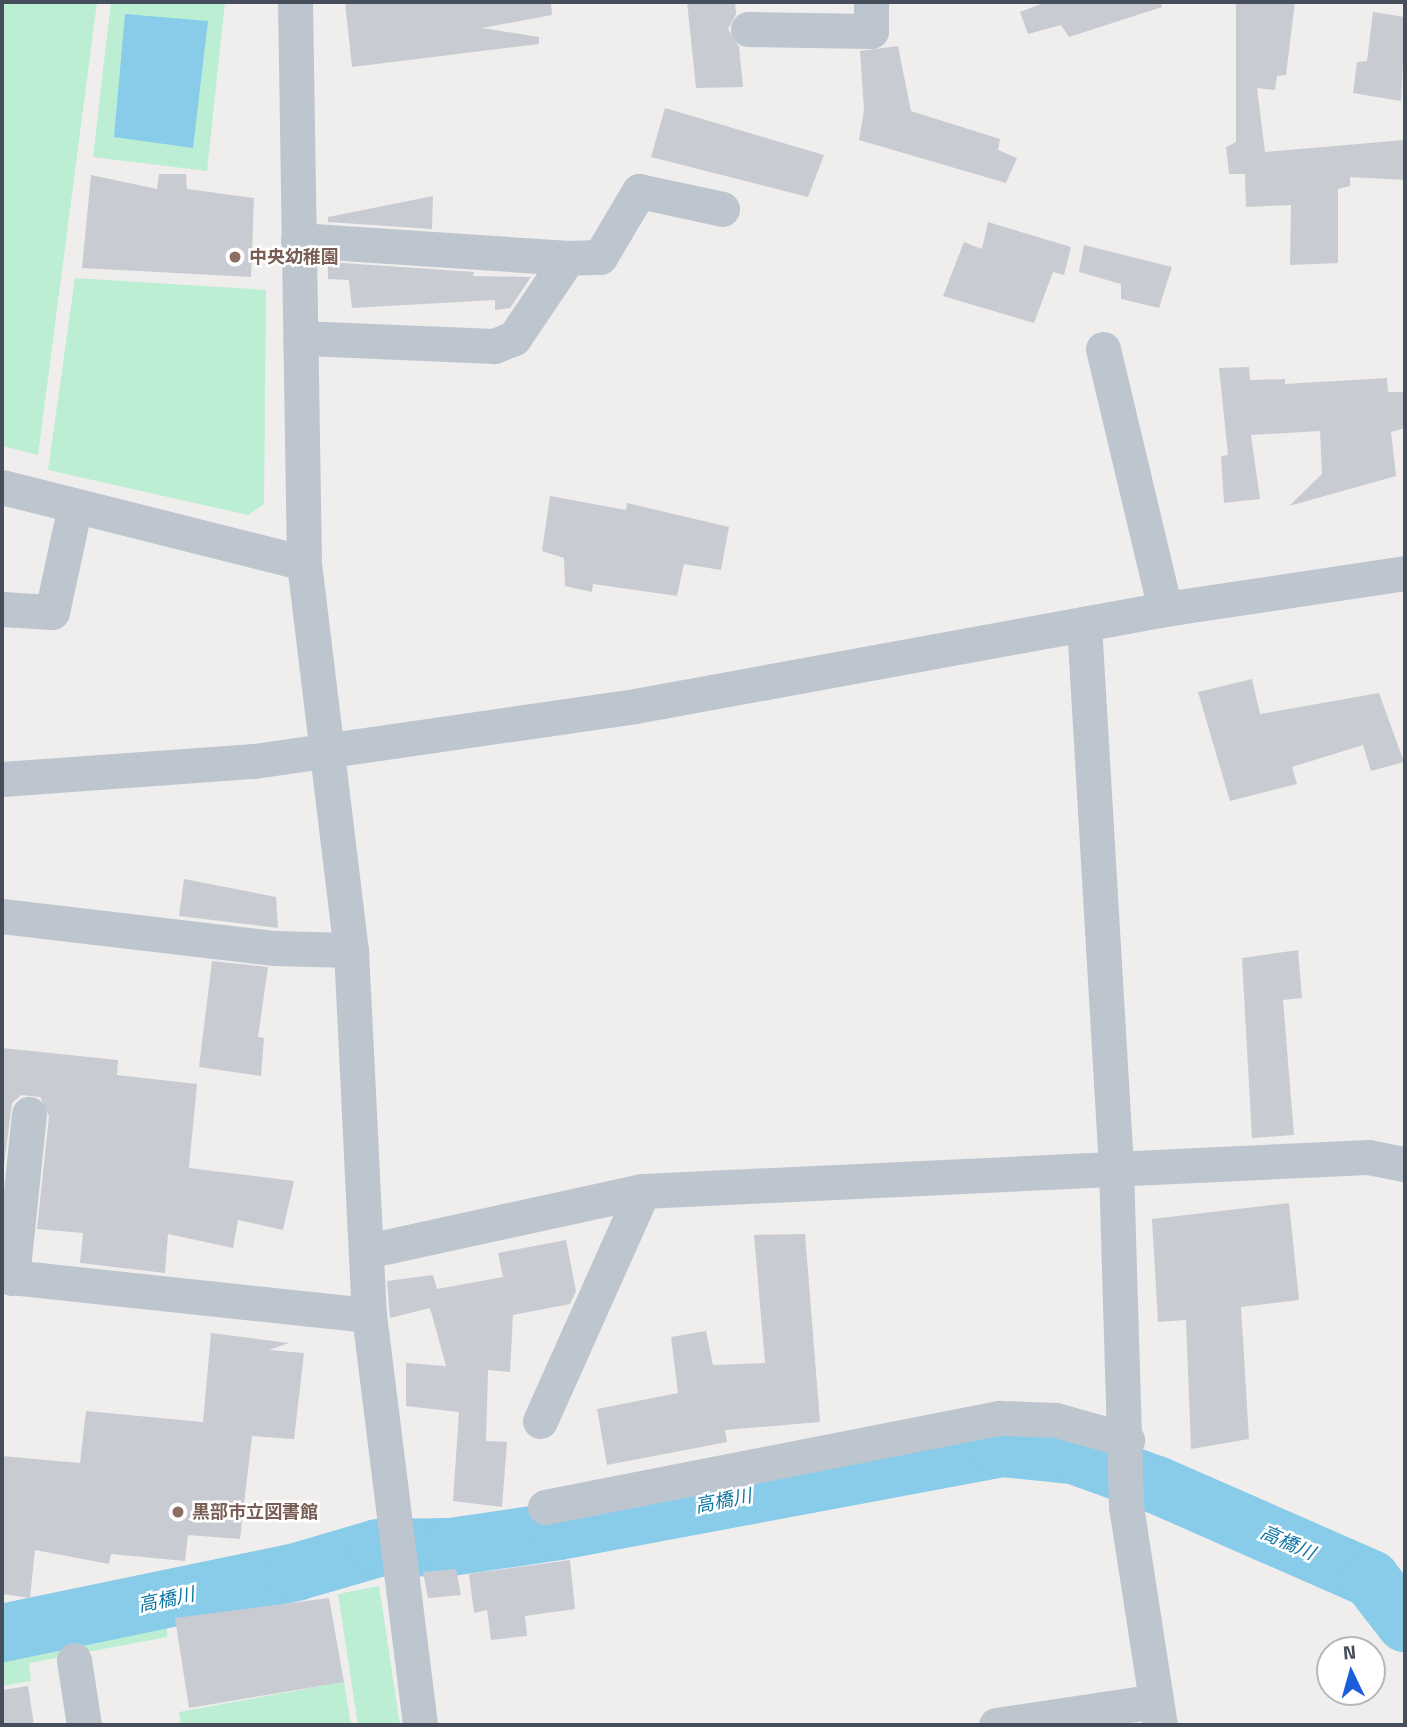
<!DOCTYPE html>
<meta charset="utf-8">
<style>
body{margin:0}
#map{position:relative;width:1407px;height:1727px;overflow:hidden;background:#f0eded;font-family:"Titillium Web","Noto Sans JP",sans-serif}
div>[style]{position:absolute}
.green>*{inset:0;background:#bbeed3}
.water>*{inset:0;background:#88ccea}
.river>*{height:58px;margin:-29px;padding:0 29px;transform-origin:29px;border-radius:29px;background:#88ccea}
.building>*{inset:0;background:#c9cbd3}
.minor>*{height:35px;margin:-17.5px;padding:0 17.5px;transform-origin:17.5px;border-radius:17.5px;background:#bdc6cf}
.dots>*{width:19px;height:19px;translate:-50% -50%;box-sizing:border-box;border:4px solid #fff;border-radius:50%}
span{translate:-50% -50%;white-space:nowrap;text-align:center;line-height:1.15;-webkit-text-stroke:5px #fff;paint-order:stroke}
.education-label{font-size:18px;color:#785e54;font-weight:700}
.left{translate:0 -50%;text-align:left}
.water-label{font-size:19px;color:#0e77a4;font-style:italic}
.frame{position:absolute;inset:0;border:4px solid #454e5a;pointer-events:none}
.north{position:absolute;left:1316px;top:1636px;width:70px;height:70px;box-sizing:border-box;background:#fff;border:2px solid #b5b8bd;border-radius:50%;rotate:355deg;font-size:19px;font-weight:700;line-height:28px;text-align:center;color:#454e5a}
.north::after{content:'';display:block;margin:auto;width:24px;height:32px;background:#1b5ddb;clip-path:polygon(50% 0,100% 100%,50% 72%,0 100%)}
</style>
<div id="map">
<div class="green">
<div style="clip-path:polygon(2px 2px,97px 2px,38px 455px,2px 446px)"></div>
<div style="clip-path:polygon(111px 2px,225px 2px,207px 171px,93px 157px)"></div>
<div style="clip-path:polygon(75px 278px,266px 290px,264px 504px,248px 515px,48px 470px)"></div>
<div style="clip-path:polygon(379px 1586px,400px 1725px,358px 1725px,338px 1594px)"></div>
<div style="clip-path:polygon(167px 1620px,167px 1637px,29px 1663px,31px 1681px,2px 1686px,2px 1655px)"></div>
<div style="clip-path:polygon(344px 1682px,351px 1725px,181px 1725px,179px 1712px)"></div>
</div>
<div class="water">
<div style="clip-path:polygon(125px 14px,208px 21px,193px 148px,114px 137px)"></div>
</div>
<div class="river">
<div style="left:2px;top:1633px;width:300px;rotate:-11.7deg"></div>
<div style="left:296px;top:1572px;width:85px;rotate:-16.3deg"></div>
<div style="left:378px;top:1548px;width:73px;rotate:-0.8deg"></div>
<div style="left:451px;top:1547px;width:109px;rotate:-8.4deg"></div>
<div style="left:559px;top:1531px;width:450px;rotate:-10.6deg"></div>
<div style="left:1001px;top:1448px;width:72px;rotate:5.6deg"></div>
<div style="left:1073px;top:1455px;width:89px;rotate:19.7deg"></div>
<div style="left:1157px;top:1485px;width:234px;rotate:23.7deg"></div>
<div style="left:1371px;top:1579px;width:56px;rotate:52.3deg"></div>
</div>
<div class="building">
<div style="clip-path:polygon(345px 2px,551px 2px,552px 15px,482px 28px,539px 37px,539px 44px,352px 67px)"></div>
<div style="clip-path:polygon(687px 2px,735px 2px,736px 14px,728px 29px,739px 47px,743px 87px,696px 88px)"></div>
<div style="clip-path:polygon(1046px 2px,1161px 2px,1162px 7px,1069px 37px,1061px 25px,1028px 34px,1020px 12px)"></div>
<div style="clip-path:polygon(1236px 2px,1295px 2px,1286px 75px,1277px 76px,1275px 90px,1257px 88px,1265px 152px,1405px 140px,1405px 180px,1350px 177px,1350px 186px,1338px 189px,1338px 263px,1290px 265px,1291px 205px,1246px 207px,1245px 174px,1229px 174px,1226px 147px,1236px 142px)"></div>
<div style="clip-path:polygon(1373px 12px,1405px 17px,1401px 101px,1353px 93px,1357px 62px,1367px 61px)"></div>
<div style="clip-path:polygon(898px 46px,911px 111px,1000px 139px,998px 150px,1017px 158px,1006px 183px,859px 140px,864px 110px,860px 51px)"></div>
<div style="clip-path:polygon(665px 108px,824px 155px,808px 197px,651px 157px)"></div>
<div style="clip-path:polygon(159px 174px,186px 174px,187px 189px,254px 198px,251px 277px,82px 268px,91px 175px,157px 189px)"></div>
<div style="clip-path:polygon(433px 196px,432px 229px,328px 222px,328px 217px)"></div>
<div style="clip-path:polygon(988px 222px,1071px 247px,1064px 275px,1053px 272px,1034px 323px,943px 296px,964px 242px,982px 249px)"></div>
<div style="clip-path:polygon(1084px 245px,1172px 267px,1159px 308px,1121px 299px,1121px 284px,1079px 272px)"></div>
<div style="clip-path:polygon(328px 262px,474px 272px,473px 276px,531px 277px,510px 308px,495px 310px,495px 300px,352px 308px,349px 280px,328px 279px)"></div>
<div style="clip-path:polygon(1249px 367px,1250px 380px,1285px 379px,1285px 384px,1387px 378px,1388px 392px,1405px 392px,1405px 428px,1391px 432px,1396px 476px,1289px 506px,1322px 474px,1320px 431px,1251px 435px,1260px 499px,1224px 503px,1221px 456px,1228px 455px,1219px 368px)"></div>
<div style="clip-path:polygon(550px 496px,626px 510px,627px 503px,729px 527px,721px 570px,684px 564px,677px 596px,593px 584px,592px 592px,565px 586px,564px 558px,542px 551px)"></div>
<div style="clip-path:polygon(1252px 679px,1260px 714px,1379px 693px,1404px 762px,1371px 771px,1363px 745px,1292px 767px,1297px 784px,1230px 801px,1198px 692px)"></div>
<div style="clip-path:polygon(184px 879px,276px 897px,278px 928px,179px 916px)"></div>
<div style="clip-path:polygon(1298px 950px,1302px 998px,1283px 1000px,1294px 1135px,1252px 1138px,1242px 958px)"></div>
<div style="clip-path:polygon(212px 961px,268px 967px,258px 1037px,264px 1038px,261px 1076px,199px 1067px)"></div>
<div style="clip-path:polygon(2px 1048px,118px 1060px,117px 1075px,197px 1084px,189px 1168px,294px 1181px,283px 1230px,238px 1220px,233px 1248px,168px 1234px,165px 1273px,80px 1263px,83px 1233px,37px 1229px,49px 1116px,40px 1097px,21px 1095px,12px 1103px,2px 1182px)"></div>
<div style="clip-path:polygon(1289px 1203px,1299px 1300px,1241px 1307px,1249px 1439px,1191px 1449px,1186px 1320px,1158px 1322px,1152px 1219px)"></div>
<div style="clip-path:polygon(805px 1234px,820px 1422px,725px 1430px,727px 1442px,607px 1465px,597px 1409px,678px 1393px,671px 1337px,706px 1331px,713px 1365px,765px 1363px,754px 1235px)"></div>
<div style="clip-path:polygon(566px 1240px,576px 1291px,570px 1304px,513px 1315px,510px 1372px,488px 1370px,486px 1441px,507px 1442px,502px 1507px,453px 1501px,459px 1412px,406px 1406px,406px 1363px,446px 1366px,430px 1308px,390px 1318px,387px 1281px,433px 1275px,437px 1289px,503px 1277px,498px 1253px)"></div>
<div style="clip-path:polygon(211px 1333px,289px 1343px,269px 1350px,304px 1353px,294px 1439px,252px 1436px,240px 1539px,188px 1535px,185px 1561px,111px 1554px,109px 1564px,35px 1550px,30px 1598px,2px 1594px,2px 1456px,80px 1463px,86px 1411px,203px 1422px)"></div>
<div style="clip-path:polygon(570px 1560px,575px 1609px,525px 1616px,527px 1636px,491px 1640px,487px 1610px,474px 1613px,469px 1574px)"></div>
<div style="clip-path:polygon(456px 1569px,461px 1595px,428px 1598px,423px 1572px)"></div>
<div style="clip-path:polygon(329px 1598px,344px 1682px,189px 1708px,175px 1618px)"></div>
<div style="clip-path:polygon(28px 1686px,34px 1725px,2px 1725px,2px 1690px)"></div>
</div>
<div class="minor">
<div style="left:295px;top:2px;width:561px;rotate:89.08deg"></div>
<div style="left:304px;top:563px;width:390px;rotate:83.1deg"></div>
<div style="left:351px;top:950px;width:365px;rotate:87.2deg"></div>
<div style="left:369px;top:1315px;width:413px;rotate:82.9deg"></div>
<div style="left:748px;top:29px;width:123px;rotate:0.9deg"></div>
<div style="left:871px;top:31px;width:29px;rotate:-90deg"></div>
<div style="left:298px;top:240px;width:271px;rotate:3.8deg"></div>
<div style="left:568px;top:258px;width:97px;rotate:124deg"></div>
<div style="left:514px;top:338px;width:22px;rotate:158deg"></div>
<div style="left:494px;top:346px;width:194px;rotate:-177.6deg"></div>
<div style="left:568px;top:258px;width:32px;rotate:-2deg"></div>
<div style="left:600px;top:257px;width:77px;rotate:-59.4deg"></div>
<div style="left:639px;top:191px;width:85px;rotate:12.2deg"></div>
<div style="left:1103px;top:349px;width:267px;rotate:76.6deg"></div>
<div style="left:2px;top:487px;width:311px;rotate:14.1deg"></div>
<div style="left:2px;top:609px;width:50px;rotate:3.4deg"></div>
<div style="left:52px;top:612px;width:108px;rotate:-77.8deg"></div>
<div style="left:1084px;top:624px;width:545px;rotate:86.63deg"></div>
<div style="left:1116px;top:1168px;width:338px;rotate:88.3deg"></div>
<div style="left:1126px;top:1506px;width:222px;rotate:81.2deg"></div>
<div style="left:2px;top:779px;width:253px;rotate:-4.1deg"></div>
<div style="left:254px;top:761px;width:385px;rotate:-8.2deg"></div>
<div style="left:635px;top:706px;width:539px;rotate:-10.37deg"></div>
<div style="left:1165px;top:609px;width:243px;rotate:-8.5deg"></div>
<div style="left:2px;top:916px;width:275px;rotate:6.7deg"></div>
<div style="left:275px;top:948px;width:76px;rotate:1.5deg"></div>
<div style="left:367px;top:1251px;width:282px;rotate:-12.3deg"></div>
<div style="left:643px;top:1191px;width:726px;rotate:-2.69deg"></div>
<div style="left:1368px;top:1157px;width:38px;rotate:11deg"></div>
<div style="left:2px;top:1276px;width:369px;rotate:6.1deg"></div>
<div style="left:12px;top:1278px;width:165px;rotate:-84.1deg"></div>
<div style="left:540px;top:1421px;width:252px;rotate:-65.9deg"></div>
<div style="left:545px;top:1507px;width:464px;rotate:-11.1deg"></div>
<div style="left:1000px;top:1418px;width:56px;rotate:2deg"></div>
<div style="left:1056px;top:1420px;width:74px;rotate:15.7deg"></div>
<div style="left:74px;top:1660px;width:66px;rotate:81.3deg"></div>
<div style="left:996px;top:1725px;width:162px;rotate:-8.5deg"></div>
</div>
<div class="dots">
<div style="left:235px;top:257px;background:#8d6e63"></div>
<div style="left:178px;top:1512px;background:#8d6e63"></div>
</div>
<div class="education-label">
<span class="left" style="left:249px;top:257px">中央幼稚園</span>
<span class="left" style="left:192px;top:1512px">黒部市立図書館</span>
</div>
<div class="water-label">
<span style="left:723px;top:1500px;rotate:-11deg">高橋川</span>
<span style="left:1288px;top:1542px;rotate:24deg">高橋川</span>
<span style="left:166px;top:1599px;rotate:-12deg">高橋川</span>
</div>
<div class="frame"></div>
<div class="north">N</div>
</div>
